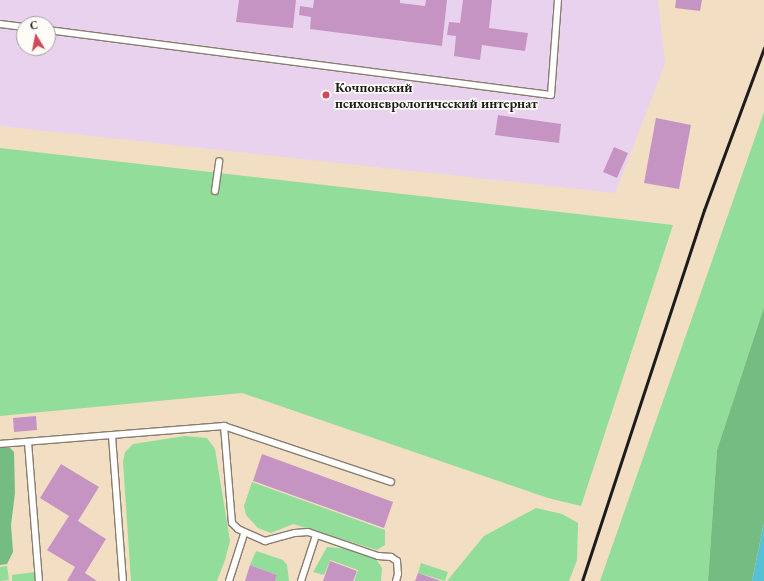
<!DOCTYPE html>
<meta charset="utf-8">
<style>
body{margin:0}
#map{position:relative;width:764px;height:581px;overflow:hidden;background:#f2dec2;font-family:"EB Garamond",serif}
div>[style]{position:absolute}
.built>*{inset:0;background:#e9d2ee}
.green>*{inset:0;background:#92dd9a}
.forest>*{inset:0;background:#75bc82}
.water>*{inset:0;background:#58c0d5}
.building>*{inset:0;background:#c694c3}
.roads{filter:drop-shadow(1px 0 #877d6f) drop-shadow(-1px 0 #877d6f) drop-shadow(0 1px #877d6f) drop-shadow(0 -1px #877d6f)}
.service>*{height:6px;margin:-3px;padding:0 3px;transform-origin:3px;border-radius:3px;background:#fff}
.rail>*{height:3px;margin:-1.5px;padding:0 1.5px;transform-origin:1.5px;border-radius:1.5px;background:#1c1c1c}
.dots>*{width:11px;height:11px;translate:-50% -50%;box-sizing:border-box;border:2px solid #fdfcf7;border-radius:50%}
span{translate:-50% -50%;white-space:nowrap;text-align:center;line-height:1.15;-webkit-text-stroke:3.5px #fdfcf7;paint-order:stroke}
.poi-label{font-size:14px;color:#1c1c1c;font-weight:700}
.left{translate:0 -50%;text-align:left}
.north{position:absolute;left:16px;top:16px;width:40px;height:40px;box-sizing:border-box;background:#fdfcf7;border:1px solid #a3a29f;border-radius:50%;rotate:350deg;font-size:11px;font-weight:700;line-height:16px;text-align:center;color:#1c1c1c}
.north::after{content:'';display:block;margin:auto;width:14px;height:18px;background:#d1495b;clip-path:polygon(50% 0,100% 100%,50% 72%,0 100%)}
</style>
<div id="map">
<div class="built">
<div style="clip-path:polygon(evenodd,0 0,658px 0,665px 64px,615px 193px,0 126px,0 0,24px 24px,48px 24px,48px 48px,24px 48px,24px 24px)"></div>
</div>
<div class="green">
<div style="clip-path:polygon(764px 112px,764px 307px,717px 450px,708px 581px,600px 581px)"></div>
<div style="clip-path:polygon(0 148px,673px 225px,581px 506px,548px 498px,242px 393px,0 416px)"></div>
<div style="clip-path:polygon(185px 436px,207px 438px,215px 449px,230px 541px,225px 560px,217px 581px,131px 581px,123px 462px,125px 452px,133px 444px)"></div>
<div style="clip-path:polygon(252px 482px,385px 530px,385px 545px,377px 550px,293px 524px,271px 533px,258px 528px,246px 515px,244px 506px)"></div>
<div style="clip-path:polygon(536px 508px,562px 514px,578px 523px,577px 560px,569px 581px,447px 581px,484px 536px)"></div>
<div style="clip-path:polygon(327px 547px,349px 549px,376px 559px,382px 568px,381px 581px,354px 581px,358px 570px,330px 560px,324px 575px,313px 572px)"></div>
<div style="clip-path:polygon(256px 551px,283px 560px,287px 565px,289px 581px,275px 581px,277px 575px,250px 565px)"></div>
<div style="clip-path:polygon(421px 563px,448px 572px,445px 581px,418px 573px)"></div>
<div style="clip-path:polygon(7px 566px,9px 580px,0 581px,0 567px)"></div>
<div style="clip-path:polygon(35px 572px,36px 581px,12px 581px,12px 575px)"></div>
</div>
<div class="forest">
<div style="clip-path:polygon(764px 307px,764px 523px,752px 581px,708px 581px,717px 450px)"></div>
<div style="clip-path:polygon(0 448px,10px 448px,14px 452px,15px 493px,11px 525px,13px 552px,7px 564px,0 565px)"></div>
</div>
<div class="water">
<div style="clip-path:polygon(764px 523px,764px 581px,752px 581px)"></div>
</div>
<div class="building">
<div style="clip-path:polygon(239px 0,296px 0,293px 28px,236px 22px)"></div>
<div style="clip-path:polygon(314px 0,400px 0,400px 3px,425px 6px,426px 0,447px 0,442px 46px,310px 29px,311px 17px,299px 15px,300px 6px,313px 8px)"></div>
<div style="clip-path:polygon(463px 0,492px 0,489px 28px,528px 33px,525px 51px,482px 45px,480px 60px,454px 56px,456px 36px,447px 35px,449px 22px,460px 23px)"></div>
<div style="clip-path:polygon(676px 0,702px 0,700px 11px,675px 8px)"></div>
<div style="clip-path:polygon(498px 115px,561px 124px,559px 143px,495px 135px)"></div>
<div style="clip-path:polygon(656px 118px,691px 125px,679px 189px,644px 183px)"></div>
<div style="clip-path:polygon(614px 147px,628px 153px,617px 178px,603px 172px)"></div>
<div style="clip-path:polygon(36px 416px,37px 430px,14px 432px,13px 418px)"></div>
<div style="clip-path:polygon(262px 454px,393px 502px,384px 528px,253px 481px)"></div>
<div style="clip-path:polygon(61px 464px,99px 487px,78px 521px,106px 539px,85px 573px,97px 581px,67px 581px,75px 567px,47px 550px,69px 516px,40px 498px)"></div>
<div style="clip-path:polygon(330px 561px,357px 571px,353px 581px,323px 581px)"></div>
<div style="clip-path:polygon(250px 565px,277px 575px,275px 581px,245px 581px)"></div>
<div style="clip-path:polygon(418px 573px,441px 581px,415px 581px)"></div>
</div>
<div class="roads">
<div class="service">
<div style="left:0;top:24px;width:24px;rotate:7deg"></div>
<div style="left:48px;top:30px;width:507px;rotate:7.36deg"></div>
<div style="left:551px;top:95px;width:95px;rotate:-85.8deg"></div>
<div style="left:215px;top:191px;width:30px;rotate:-82deg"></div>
<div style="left:224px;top:426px;width:176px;rotate:18.5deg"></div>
<div style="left:112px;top:436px;width:145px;rotate:85.7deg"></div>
<div style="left:28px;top:442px;width:139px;rotate:85.5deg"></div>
<div style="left:0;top:444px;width:225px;rotate:-4.6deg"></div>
<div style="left:224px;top:426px;width:97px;rotate:85.3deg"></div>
<div style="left:232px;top:523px;width:8px;rotate:45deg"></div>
<div style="left:238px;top:529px;width:30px;rotate:24deg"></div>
<div style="left:265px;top:541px;width:31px;rotate:-15deg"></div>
<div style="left:295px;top:533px;width:13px;rotate:-4deg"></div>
<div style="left:308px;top:532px;width:74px;rotate:18.9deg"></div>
<div style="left:378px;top:556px;width:13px;rotate:4deg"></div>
<div style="left:391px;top:557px;width:7px;rotate:34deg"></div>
<div style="left:397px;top:561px;width:13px;rotate:86deg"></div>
<div style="left:398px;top:574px;width:7px;rotate:106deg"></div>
<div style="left:229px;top:581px;width:49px;rotate:-72.3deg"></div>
<div style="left:301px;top:581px;width:48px;rotate:-71.9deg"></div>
</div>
</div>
<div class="rail">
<div style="left:582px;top:581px;width:391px;rotate:-71.8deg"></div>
<div style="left:704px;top:210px;width:173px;rotate:-69.7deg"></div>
</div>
<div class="dots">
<div style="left:326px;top:95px;background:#d1495b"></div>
</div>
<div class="poi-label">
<span class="left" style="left:335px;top:95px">Кочпонский<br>психоневрологический интернат</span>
</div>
<div class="north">С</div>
</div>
